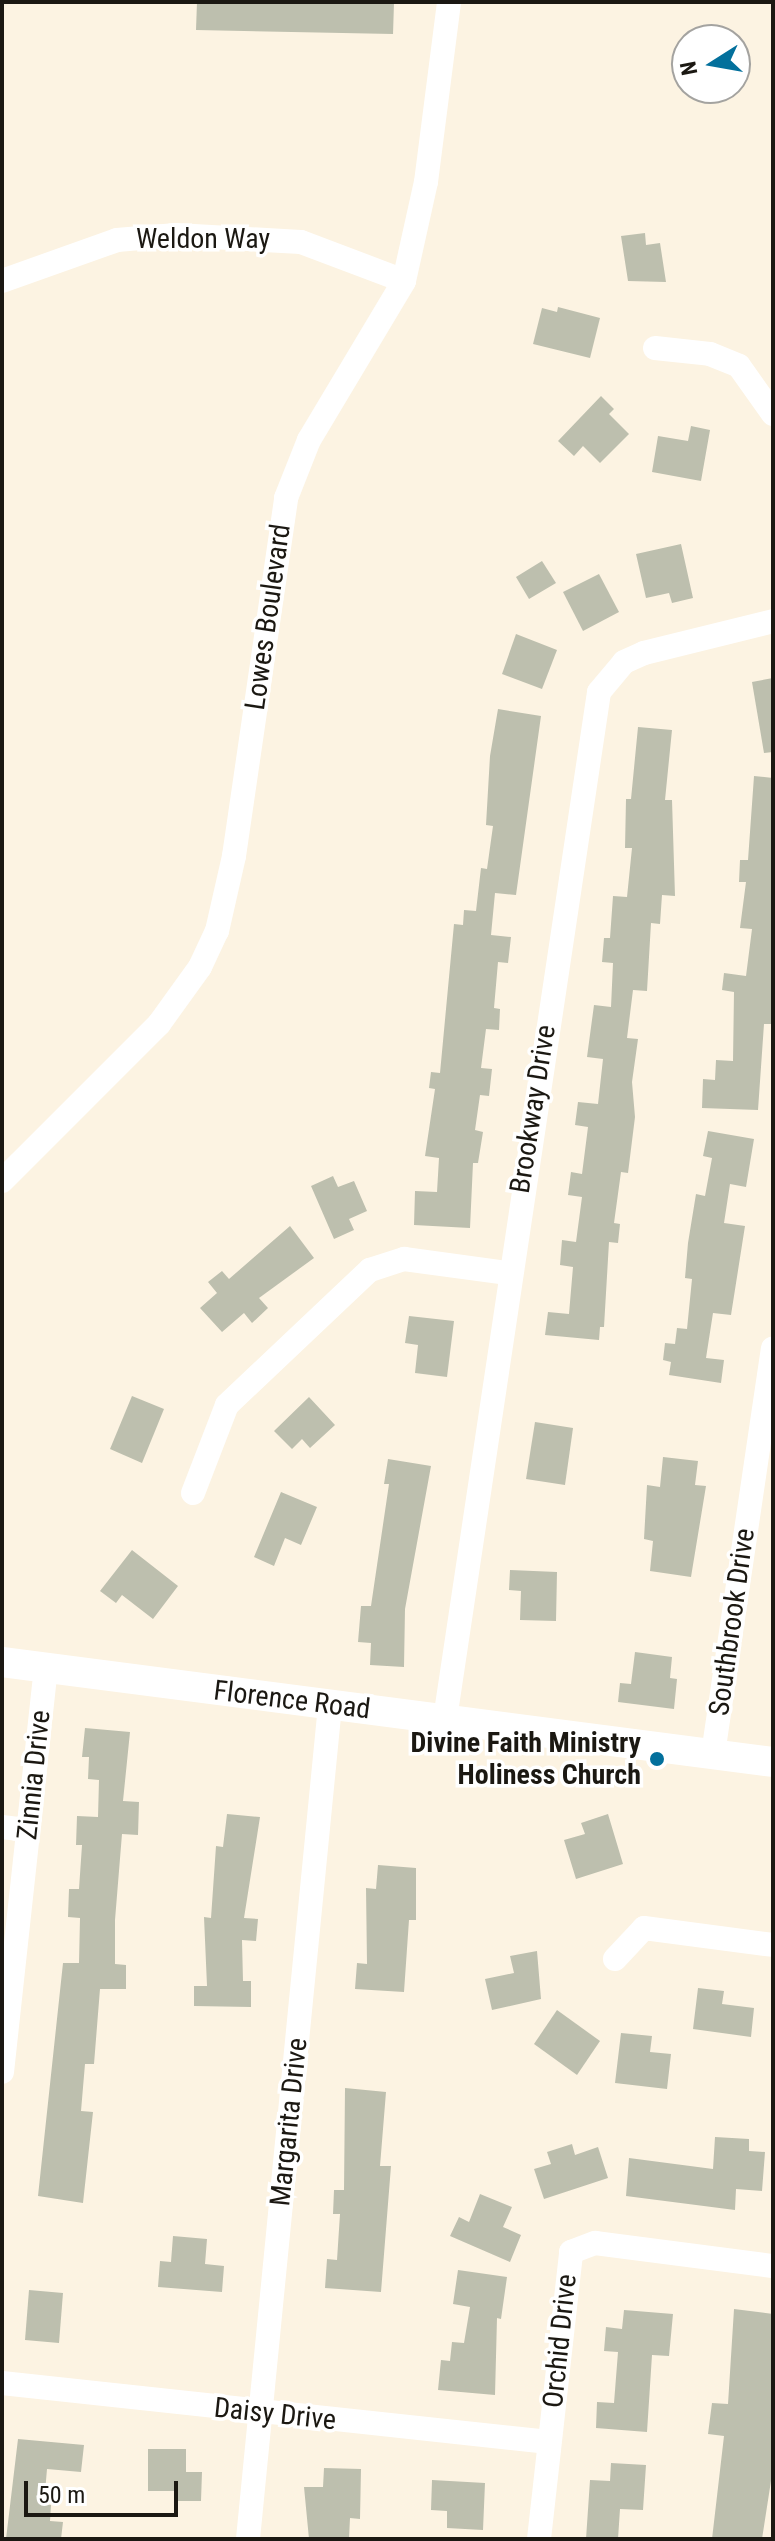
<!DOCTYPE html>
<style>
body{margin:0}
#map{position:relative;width:775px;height:2541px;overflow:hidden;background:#fcf3e2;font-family:"Roboto Condensed",sans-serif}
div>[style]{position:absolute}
.building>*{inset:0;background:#bdbfae}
.minor>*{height:24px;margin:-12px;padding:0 12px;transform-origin:12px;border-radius:12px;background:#fff}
.tertiary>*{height:30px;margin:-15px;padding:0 15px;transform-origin:15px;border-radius:15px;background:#fff}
.dots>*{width:22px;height:22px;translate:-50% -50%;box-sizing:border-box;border:4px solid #fff;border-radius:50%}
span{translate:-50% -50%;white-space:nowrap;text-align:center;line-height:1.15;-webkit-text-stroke:7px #fff;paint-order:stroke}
.street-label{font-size:28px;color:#1b1812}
.poi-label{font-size:28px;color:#1b1812;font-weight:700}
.right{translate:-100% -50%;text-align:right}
.frame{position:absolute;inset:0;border:4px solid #1b1812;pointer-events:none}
.north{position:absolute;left:671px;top:24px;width:80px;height:80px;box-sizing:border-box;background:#fff;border:2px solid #a4a3a0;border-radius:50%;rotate:259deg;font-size:22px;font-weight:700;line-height:32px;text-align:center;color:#1b1812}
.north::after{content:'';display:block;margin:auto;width:28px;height:36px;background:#03709c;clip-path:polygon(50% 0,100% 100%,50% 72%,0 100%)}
.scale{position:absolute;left:24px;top:2481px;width:154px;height:36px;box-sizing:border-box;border:4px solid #1b1812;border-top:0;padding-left:10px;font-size:24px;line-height:28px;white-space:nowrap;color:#1b1812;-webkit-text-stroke:6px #fff;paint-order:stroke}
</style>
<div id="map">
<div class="building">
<div style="clip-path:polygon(197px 2px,394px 2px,393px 34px,196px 30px)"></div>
<div style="clip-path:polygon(645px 233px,646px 245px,660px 243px,666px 282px,628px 281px,621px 236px)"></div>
<div style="clip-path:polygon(558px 307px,600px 318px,590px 358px,533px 344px,542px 308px,557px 312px)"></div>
<div style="clip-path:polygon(601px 396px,614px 409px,609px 414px,629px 434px,600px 463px,583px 446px,574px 456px,558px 441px)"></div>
<div style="clip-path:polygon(691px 426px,710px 430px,701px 481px,652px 472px,658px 436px,688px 441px)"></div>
<div style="clip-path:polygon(681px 544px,693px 598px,672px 603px,669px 593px,646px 598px,636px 554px)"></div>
<div style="clip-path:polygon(542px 561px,556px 583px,529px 599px,516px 577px)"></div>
<div style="clip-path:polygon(599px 574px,619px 612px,583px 631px,563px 592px)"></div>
<div style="clip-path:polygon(516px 634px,557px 650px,542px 689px,502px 674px)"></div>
<div style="clip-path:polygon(773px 678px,773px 752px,764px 753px,752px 682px)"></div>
<div style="clip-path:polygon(498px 709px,541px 716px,516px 895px,495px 893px,491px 935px,511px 937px,508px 963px,498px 962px,494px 1008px,500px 1009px,499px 1030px,486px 1029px,481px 1068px,492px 1069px,489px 1096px,480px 1095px,475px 1130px,483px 1132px,478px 1163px,473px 1163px,470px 1228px,414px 1225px,415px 1191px,437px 1192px,439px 1158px,425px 1156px,435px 1089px,429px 1088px,431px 1072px,440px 1073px,454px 924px,463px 925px,464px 910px,476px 911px,481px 868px,487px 869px,493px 826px,486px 825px,490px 756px)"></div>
<div style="clip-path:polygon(638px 727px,672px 730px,665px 800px,672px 800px,675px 896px,662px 895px,660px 924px,651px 923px,647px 991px,633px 990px,627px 1038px,638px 1039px,632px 1082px,635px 1117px,628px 1173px,621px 1172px,614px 1223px,620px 1224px,618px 1243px,609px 1242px,604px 1327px,600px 1327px,599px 1340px,545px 1335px,548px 1312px,569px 1314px,573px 1267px,560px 1265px,562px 1240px,576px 1242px,582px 1197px,568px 1195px,571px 1172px,582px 1174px,588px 1127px,575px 1125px,578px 1102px,598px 1104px,603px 1059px,587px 1057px,594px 1005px,611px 1007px,613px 963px,602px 962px,604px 938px,610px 938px,613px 896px,627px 897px,632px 848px,625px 848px,626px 799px,631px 799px)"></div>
<div style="clip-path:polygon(754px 776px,773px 778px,773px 1024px,764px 1024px,758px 1110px,702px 1108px,703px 1079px,715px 1080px,716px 1060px,733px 1061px,734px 992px,722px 990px,724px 973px,746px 976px,752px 929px,740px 928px,746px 882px,739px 882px,740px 860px,748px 860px)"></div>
<div style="clip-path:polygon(708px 1131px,754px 1139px,746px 1187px,730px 1184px,724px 1223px,745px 1226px,731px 1315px,713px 1313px,706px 1358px,724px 1360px,721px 1383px,669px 1375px,671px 1362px,663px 1360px,665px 1343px,675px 1344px,677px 1328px,687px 1329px,692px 1279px,685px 1278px,688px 1243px,696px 1194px,705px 1196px,712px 1158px,703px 1156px)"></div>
<div style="clip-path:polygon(333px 1176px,338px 1187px,354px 1181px,367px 1211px,349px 1219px,354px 1230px,334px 1239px,311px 1186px)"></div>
<div style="clip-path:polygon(290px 1226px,314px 1258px,259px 1298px,268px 1308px,252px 1323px,244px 1313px,222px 1332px,200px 1308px,217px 1293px,208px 1282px,222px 1271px,229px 1279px)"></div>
<div style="clip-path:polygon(409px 1316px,454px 1321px,447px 1377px,415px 1373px,418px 1345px,405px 1343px)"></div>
<div style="clip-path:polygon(132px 1396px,164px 1409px,142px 1463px,110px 1449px)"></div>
<div style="clip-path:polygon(309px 1397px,335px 1425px,310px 1448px,302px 1439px,292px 1449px,274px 1431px)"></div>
<div style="clip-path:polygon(535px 1422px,573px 1428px,565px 1485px,526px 1479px)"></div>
<div style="clip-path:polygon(663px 1457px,698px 1461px,695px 1485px,706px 1486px,691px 1577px,650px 1571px,653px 1541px,644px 1539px,647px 1485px,660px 1487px)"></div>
<div style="clip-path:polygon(388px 1459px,431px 1466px,405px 1609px,404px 1667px,370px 1665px,371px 1643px,358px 1642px,361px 1606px,371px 1606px,389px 1484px,384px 1484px)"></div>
<div style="clip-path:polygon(281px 1492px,317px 1507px,301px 1545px,285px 1538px,274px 1566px,254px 1557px)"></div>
<div style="clip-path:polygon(132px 1550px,178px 1586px,153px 1619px,122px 1595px,116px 1603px,100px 1591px)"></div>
<div style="clip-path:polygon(510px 1570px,557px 1572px,556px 1621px,520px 1620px,521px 1591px,509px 1590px)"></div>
<div style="clip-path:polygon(635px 1652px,672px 1657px,670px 1678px,677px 1679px,674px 1709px,618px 1702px,620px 1683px,631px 1684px)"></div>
<div style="clip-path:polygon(85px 1728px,130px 1732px,123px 1801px,139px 1802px,138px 1835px,122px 1834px,115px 1920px,115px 1964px,126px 1965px,126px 1989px,100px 1989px,94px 2064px,85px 2064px,81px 2111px,93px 2112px,83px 2203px,38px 2196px,63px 1963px,79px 1963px,80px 1918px,68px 1917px,69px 1889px,79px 1889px,82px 1845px,76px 1845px,77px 1816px,98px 1817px,99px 1780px,88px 1779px,89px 1757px,82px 1757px)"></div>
<div style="clip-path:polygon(227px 1814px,260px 1817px,244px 1918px,258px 1919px,256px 1941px,242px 1940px,243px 1981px,251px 1981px,251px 2007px,194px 2006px,194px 1986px,207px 1986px,204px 1917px,211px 1918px,216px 1846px,223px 1847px)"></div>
<div style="clip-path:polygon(608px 1814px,623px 1864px,576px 1879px,564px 1840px,585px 1834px,581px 1823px)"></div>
<div style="clip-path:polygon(378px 1865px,416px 1868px,416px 1920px,409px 1920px,404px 1992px,355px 1989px,357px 1963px,367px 1964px,366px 1888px,376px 1889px)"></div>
<div style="clip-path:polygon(537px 1951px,541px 1999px,492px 2010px,485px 1979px,514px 1973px,510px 1956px)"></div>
<div style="clip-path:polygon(698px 1988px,724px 1991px,722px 2004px,754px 2008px,751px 2037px,693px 2029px)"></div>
<div style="clip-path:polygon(557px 2010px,600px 2041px,577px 2075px,534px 2044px)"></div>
<div style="clip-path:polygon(621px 2033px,652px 2036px,650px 2052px,671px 2054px,667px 2089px,615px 2083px)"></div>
<div style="clip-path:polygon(345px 2088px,386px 2092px,380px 2166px,391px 2166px,381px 2292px,325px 2288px,327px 2259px,337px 2260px,340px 2214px,333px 2214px,334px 2190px,344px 2190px)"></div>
<div style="clip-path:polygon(715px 2137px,749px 2139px,749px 2151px,765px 2152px,762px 2191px,736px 2189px,735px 2210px,626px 2196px,629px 2158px,713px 2169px)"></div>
<div style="clip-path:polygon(572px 2144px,575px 2155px,598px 2147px,608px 2178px,544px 2199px,534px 2169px,551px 2164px,547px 2152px)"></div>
<div style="clip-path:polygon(480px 2194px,512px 2207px,503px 2227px,521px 2235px,510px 2262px,450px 2236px,459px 2217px,469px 2222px)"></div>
<div style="clip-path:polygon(173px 2236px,207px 2239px,205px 2264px,224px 2266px,222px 2292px,158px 2287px,160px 2261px,171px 2262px)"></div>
<div style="clip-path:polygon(458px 2270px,507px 2277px,501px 2319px,497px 2318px,495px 2395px,438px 2390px,441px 2360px,450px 2361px,452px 2342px,464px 2343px,470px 2307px,453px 2304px)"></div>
<div style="clip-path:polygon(29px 2290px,63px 2293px,59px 2343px,25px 2340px)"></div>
<div style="clip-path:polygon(734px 2309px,773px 2314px,773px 2468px,762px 2539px,712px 2539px,724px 2436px,708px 2434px,712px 2403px,728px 2404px)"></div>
<div style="clip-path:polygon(624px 2310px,673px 2314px,669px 2356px,652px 2355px,647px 2432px,596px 2428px,597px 2402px,614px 2403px,618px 2352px,604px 2351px,606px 2327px,622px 2329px)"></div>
<div style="clip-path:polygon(18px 2439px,84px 2445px,81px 2472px,47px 2469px,44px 2504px,51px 2505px,50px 2521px,63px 2522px,61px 2539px,6px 2539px)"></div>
<div style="clip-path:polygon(148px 2449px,186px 2449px,186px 2472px,202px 2472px,201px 2501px,174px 2501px,174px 2491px,148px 2491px)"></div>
<div style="clip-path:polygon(611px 2463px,646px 2465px,643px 2510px,620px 2509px,618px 2539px,586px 2539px,590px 2480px,610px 2481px)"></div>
<div style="clip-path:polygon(324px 2468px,361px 2469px,360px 2519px,350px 2518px,349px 2539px,309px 2539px,304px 2487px,323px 2487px)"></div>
<div style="clip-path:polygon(432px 2480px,485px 2483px,483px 2530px,447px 2528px,447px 2511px,431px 2510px)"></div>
</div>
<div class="minor">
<div style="left:2px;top:281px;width:122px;rotate:-19.6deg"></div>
<div style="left:117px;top:240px;width:59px;rotate:-4.8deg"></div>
<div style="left:176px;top:235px;width:125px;rotate:3.2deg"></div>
<div style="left:301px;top:242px;width:110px;rotate:20.7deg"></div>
<div style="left:655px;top:348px;width:55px;rotate:6.2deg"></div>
<div style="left:710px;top:354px;width:31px;rotate:22deg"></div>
<div style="left:739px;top:366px;width:59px;rotate:54.7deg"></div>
<div style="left:2px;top:1181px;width:222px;rotate:-45deg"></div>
<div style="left:159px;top:1024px;width:70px;rotate:-54.3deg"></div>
<div style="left:200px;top:967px;width:40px;rotate:-65deg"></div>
<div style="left:217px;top:931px;width:77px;rotate:-77.2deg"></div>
<div style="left:234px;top:856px;width:362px;rotate:-81.7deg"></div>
<div style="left:286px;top:498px;width:62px;rotate:-68.4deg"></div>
<div style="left:309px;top:440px;width:185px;rotate:-59.1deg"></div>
<div style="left:404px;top:281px;width:101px;rotate:-77.5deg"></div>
<div style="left:426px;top:182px;width:181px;rotate:-82.7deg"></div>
<div style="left:193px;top:1493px;width:94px;rotate:-68.9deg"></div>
<div style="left:227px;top:1405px;width:197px;rotate:-43.4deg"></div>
<div style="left:370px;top:1270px;width:36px;rotate:-18deg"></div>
<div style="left:404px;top:1259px;width:105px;rotate:7.7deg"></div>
<div style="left:445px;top:1719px;width:1038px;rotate:-81.47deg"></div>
<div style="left:599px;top:692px;width:39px;rotate:-50deg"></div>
<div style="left:624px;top:662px;width:22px;rotate:-24deg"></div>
<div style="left:644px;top:653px;width:133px;rotate:-13.9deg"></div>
<div style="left:713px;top:1754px;width:410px;rotate:-81.6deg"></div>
<div style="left:2px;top:1827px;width:26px;rotate:7deg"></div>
<div style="left:615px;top:1959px;width:42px;rotate:-46.9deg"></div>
<div style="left:644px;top:1928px;width:130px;rotate:7.5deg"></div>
<div style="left:2px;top:2072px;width:406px;rotate:-83.8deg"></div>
<div style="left:2px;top:2383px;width:550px;rotate:6.16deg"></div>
<div style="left:248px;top:2539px;width:838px;rotate:-84.38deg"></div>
<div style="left:539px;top:2539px;width:289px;rotate:-83.6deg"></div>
<div style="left:571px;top:2252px;width:26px;rotate:-21deg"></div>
<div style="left:595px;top:2243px;width:179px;rotate:7.4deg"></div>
</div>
<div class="tertiary">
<div style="left:2px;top:1662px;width:777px;rotate:7.39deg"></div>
</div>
<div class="dots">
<div style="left:657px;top:1759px;background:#03709c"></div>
</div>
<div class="street-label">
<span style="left:203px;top:239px">Weldon Way</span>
<span style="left:268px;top:617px;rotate:-82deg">Lowes Boulevard</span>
<span style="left:533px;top:1109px;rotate:-81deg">Brookway Drive</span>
<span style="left:732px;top:1622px;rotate:-82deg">Southbrook Drive</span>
<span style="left:292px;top:1700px;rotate:7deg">Florence Road</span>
<span style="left:34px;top:1775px;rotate:-84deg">Zinnia Drive</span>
<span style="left:289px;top:2122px;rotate:-84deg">Margarita Drive</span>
<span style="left:560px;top:2341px;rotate:-84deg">Orchid Drive</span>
<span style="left:275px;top:2414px;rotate:6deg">Daisy Drive</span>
</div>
<div class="poi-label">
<span class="right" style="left:641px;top:1759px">Divine Faith Ministry<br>Holiness Church</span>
</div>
<div class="frame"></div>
<div class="north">N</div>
<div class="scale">50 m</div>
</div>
